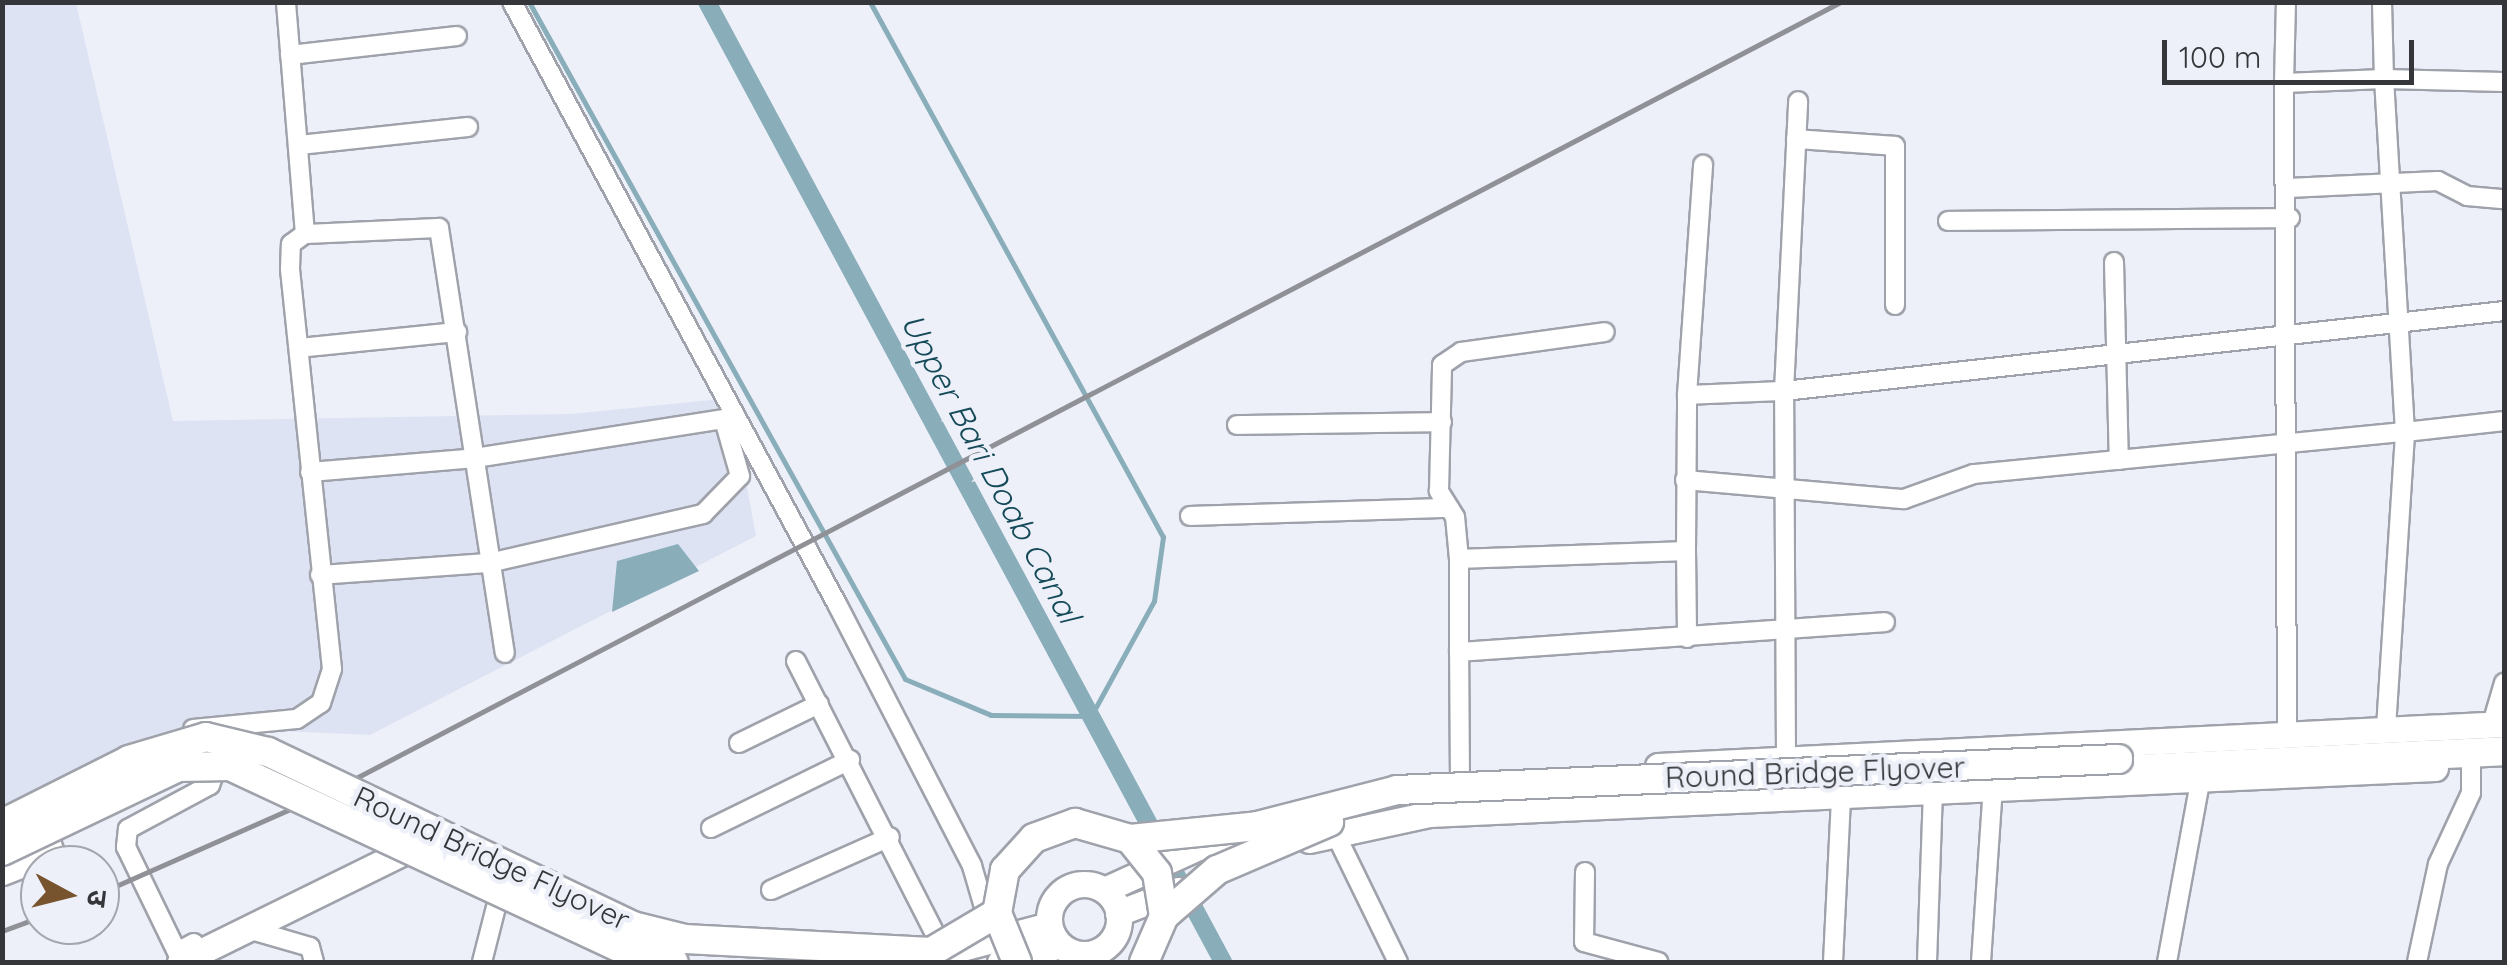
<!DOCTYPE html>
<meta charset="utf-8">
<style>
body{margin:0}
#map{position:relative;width:2507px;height:965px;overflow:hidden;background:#edf0f9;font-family:Quicksand,"Noto Sans Devanagari",sans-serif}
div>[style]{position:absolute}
.built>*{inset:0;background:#dee3f3}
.water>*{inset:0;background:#89aeba}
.stream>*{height:5px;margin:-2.5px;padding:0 2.5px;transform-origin:2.5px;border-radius:2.5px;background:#89aeba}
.canal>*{height:18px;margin:-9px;padding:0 9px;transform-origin:9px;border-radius:9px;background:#89aeba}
.roads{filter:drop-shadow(2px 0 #9fa2aa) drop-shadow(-2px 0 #9fa2aa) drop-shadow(0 2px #9fa2aa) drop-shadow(0 -2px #9fa2aa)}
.street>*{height:18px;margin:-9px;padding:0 9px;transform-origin:9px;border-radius:9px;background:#fff}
.secondary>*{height:25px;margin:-12.5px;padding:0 12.5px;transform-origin:12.5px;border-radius:12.5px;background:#fff}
.secondary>.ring{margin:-12.5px;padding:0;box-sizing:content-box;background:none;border:25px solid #fff;border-radius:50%}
.primary>*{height:28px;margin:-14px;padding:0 14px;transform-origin:14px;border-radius:14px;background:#fff}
.rail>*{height:5px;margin:-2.5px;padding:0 2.5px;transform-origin:2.5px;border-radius:2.5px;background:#8f9197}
.bridges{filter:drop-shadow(2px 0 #9fa2aa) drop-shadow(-2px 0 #9fa2aa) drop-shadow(0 2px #9fa2aa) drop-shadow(0 -2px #9fa2aa)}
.primary-bridge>*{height:28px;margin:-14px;padding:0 14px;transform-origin:14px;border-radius:14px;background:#fff}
span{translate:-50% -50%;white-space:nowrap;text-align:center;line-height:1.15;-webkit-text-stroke:9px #edf0f9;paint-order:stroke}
.street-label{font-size:30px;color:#35363a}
.water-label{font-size:32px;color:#154a58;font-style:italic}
.frame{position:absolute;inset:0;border:5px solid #35363a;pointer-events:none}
.north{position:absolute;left:20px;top:845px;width:100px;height:100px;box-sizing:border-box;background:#edf0f9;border:2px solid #a3a6ad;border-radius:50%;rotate:97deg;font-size:28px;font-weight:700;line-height:40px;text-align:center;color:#35363a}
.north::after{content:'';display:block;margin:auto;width:35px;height:45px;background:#78542e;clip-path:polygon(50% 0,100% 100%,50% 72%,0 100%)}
.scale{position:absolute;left:2162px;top:40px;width:252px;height:45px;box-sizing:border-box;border:5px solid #35363a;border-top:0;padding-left:12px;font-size:30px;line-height:35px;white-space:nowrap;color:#35363a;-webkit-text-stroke:8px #edf0f9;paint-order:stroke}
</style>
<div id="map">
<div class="built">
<div style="clip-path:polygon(3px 3px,76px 3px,173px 421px,571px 414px,731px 398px,756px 536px,370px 735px,215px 728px,3px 822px)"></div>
</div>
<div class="water">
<div style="clip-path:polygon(678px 544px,699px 571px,612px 612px,617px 561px)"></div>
</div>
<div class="stream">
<div style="left:529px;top:2px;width:774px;rotate:60.95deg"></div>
<div style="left:905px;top:679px;width:93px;rotate:22.7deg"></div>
<div style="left:991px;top:715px;width:100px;rotate:0.6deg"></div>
<div style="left:1091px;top:716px;width:131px;rotate:-61.3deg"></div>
<div style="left:1154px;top:601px;width:65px;rotate:-82deg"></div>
<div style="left:1163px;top:537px;width:610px;rotate:-118.71deg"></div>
</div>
<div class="canal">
<div style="left:707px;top:2px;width:1090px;rotate:61.74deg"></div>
</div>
<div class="roads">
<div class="street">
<div style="left:512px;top:2px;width:684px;rotate:61.64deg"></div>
<div style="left:837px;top:604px;width:295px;rotate:62.7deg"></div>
<div style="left:972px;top:866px;width:60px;rotate:73.7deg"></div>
<div style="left:290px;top:55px;width:168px;rotate:-6.5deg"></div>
<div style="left:2284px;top:83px;width:81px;rotate:-88.6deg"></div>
<div style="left:1796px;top:139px;width:99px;rotate:4deg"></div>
<div style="left:1895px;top:146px;width:159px;rotate:90deg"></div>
<div style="left:299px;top:145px;width:170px;rotate:-6.1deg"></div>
<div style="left:2288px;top:188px;width:150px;rotate:-2.7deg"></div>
<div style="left:2438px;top:181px;width:33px;rotate:27deg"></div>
<div style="left:2467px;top:196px;width:37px;rotate:5deg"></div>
<div style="left:1948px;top:221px;width:342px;rotate:-0.5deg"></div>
<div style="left:305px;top:234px;width:134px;rotate:-2.6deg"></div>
<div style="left:439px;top:228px;width:430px;rotate:81.2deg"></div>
<div style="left:2114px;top:262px;width:198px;rotate:88.6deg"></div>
<div style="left:299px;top:348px;width:159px;rotate:-5.8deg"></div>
<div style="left:1687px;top:395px;width:231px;rotate:-86deg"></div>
<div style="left:1237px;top:425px;width:205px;rotate:-0.8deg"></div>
<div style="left:310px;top:472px;width:166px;rotate:-4.8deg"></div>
<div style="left:475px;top:458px;width:259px;rotate:-8.9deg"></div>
<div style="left:1685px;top:480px;width:220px;rotate:5deg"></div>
<div style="left:1904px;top:499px;width:74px;rotate:-19.7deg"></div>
<div style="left:1974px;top:474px;width:433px;rotate:-5.6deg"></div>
<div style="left:2405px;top:432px;width:354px;rotate:-93.4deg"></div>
<div style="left:2384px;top:79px;width:120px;rotate:1.4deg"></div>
<div style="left:1190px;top:516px;width:259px;rotate:-1.8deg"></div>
<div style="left:1686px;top:551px;width:156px;rotate:-89.6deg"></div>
<div style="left:1687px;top:395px;width:97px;rotate:-2.4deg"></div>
<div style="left:1784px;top:391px;width:290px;rotate:-87.2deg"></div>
<div style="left:1459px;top:559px;width:42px;rotate:-95.4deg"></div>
<div style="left:1455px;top:517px;width:31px;rotate:-122deg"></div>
<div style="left:1439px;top:491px;width:126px;rotate:-88.6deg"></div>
<div style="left:1442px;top:365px;width:23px;rotate:-34deg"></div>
<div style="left:1461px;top:352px;width:145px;rotate:-7.9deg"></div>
<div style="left:320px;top:575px;width:169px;rotate:-4.1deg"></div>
<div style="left:489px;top:563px;width:220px;rotate:-12.9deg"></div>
<div style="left:703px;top:514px;width:53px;rotate:-45.8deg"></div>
<div style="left:740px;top:476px;width:58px;rotate:-105.9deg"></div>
<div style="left:1459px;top:652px;width:93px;rotate:-90deg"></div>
<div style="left:1459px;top:559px;width:227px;rotate:-2deg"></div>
<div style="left:1686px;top:551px;width:87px;rotate:89.3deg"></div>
<div style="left:796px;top:661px;width:329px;rotate:63deg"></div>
<div style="left:2492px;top:724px;width:43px;rotate:-73.7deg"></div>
<div style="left:2386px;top:728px;width:297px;rotate:-86.3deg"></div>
<div style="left:2405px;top:432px;width:100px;rotate:-6.3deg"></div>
<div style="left:193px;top:729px;width:104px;rotate:-5.5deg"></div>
<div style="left:297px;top:719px;width:29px;rotate:-34deg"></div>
<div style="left:321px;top:703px;width:36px;rotate:-72deg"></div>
<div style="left:332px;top:669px;width:402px;rotate:-96deg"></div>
<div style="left:290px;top:269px;width:25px;rotate:-88deg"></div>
<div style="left:291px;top:244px;width:17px;rotate:-36deg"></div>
<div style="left:305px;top:234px;width:233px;rotate:-94.7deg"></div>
<div style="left:2287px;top:733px;width:650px;rotate:-90.26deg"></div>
<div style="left:2284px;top:83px;width:100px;rotate:-2.3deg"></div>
<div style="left:2384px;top:79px;width:77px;rotate:-91.5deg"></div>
<div style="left:739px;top:743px;width:89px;rotate:-26deg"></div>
<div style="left:1786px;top:756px;width:365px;rotate:-90.3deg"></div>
<div style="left:1784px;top:391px;width:724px;rotate:-6.34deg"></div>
<div style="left:1460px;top:781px;width:129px;rotate:-90.4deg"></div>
<div style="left:1459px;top:652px;width:427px;rotate:-4deg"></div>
<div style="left:711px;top:828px;width:155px;rotate:-26.1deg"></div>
<div style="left:1335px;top:833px;width:144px;rotate:64deg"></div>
<div style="left:1585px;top:872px;width:70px;rotate:90.8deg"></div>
<div style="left:1584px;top:942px;width:77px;rotate:15.1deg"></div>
<div style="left:771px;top:890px;width:130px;rotate:-24deg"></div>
<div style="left:255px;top:931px;width:57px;rotate:16.2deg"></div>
<div style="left:310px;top:947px;width:16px;rotate:75deg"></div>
<div style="left:194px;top:943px;width:19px;rotate:152deg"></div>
<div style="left:177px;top:952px;width:117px;rotate:-115.9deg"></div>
<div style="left:126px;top:847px;width:18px;rotate:-84deg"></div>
<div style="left:128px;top:829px;width:93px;rotate:-28.2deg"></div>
<div style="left:210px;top:785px;width:27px;rotate:-70deg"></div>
<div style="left:482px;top:962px;width:65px;rotate:-75.7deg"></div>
<div style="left:1833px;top:962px;width:162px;rotate:-87.2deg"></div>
<div style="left:1927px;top:962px;width:171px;rotate:-88deg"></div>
<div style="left:1981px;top:962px;width:174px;rotate:-86.1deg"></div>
<div style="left:2167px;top:962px;width:183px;rotate:-79.6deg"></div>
<div style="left:2417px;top:962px;width:100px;rotate:-77.9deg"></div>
<div style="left:2438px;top:864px;width:78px;rotate:-65.1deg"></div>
<div style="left:2471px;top:793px;width:28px;rotate:-90deg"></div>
</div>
<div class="secondary">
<div style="left:1658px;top:766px;width:847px;rotate:-2.84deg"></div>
<div style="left:1309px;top:840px;width:123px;rotate:-12.2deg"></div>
<div style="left:1429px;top:814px;width:1007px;rotate:-2.62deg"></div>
<div style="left:2px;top:872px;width:53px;rotate:-21.2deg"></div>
<div style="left:51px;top:853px;width:42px;rotate:-108deg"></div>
<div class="ring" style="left:1049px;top:884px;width:45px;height:45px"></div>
<div style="left:1104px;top:890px;width:135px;rotate:-24.5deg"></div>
<div style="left:1118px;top:913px;width:64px;rotate:-21deg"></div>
<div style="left:924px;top:958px;width:129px;rotate:-14.8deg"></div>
<div style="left:180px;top:962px;width:270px;rotate:-26.2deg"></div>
<div style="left:1000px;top:962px;width:62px;rotate:-15.8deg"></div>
</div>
<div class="primary">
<div style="left:2118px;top:770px;width:386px;rotate:-2.8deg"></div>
</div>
</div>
<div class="rail">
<div style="left:100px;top:893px;width:255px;rotate:-23.8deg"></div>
<div style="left:333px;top:790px;width:1701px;rotate:-27.6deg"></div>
<div style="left:2px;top:931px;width:40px;rotate:-20.2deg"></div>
</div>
<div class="bridges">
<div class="primary-bridge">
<div style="left:2px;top:824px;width:142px;rotate:-26.7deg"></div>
<div style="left:129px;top:760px;width:80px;rotate:-16.6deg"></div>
<div style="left:206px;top:737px;width:64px;rotate:13.6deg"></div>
<div style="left:268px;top:752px;width:404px;rotate:25.5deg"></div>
<div style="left:633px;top:926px;width:54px;rotate:14deg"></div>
<div style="left:685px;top:939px;width:246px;rotate:3deg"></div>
<div style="left:931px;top:952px;width:77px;rotate:-30.6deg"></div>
<div style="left:1130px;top:839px;width:128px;rotate:-5.8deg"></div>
<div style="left:1257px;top:826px;width:145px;rotate:-14.4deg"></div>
<div style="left:1397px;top:790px;width:722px;rotate:-2.46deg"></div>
<div style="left:2px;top:851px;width:195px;rotate:-25.5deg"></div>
<div style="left:178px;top:767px;width:52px;rotate:-1.1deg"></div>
<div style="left:230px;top:766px;width:436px;rotate:25deg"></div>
<div style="left:625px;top:950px;width:50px;rotate:13.8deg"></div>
<div style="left:1164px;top:916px;width:70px;rotate:-41deg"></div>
<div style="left:1217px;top:870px;width:122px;rotate:-23.2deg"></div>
<div style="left:1017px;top:962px;width:53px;rotate:-112.2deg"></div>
<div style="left:997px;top:913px;width:44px;rotate:-79.5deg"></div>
<div style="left:1005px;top:870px;width:43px;rotate:-47.8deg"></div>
<div style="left:1034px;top:838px;width:44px;rotate:-20.1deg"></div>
<div style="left:1075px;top:823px;width:57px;rotate:16.2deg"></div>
<div style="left:1130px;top:839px;width:43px;rotate:51.5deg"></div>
<div style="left:1157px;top:873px;width:44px;rotate:80.8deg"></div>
<div style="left:1164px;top:916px;width:50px;rotate:113.5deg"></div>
</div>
</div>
<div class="street-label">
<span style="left:1815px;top:772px;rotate:-2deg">Round Bridge Flyover</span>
<span style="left:492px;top:858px;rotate:25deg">Round Bridge Flyover</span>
</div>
<div class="water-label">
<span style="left:991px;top:468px;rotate:62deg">Upper Bari Doab Canal</span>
</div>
<div class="frame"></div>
<div class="north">उ</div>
<div class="scale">100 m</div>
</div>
